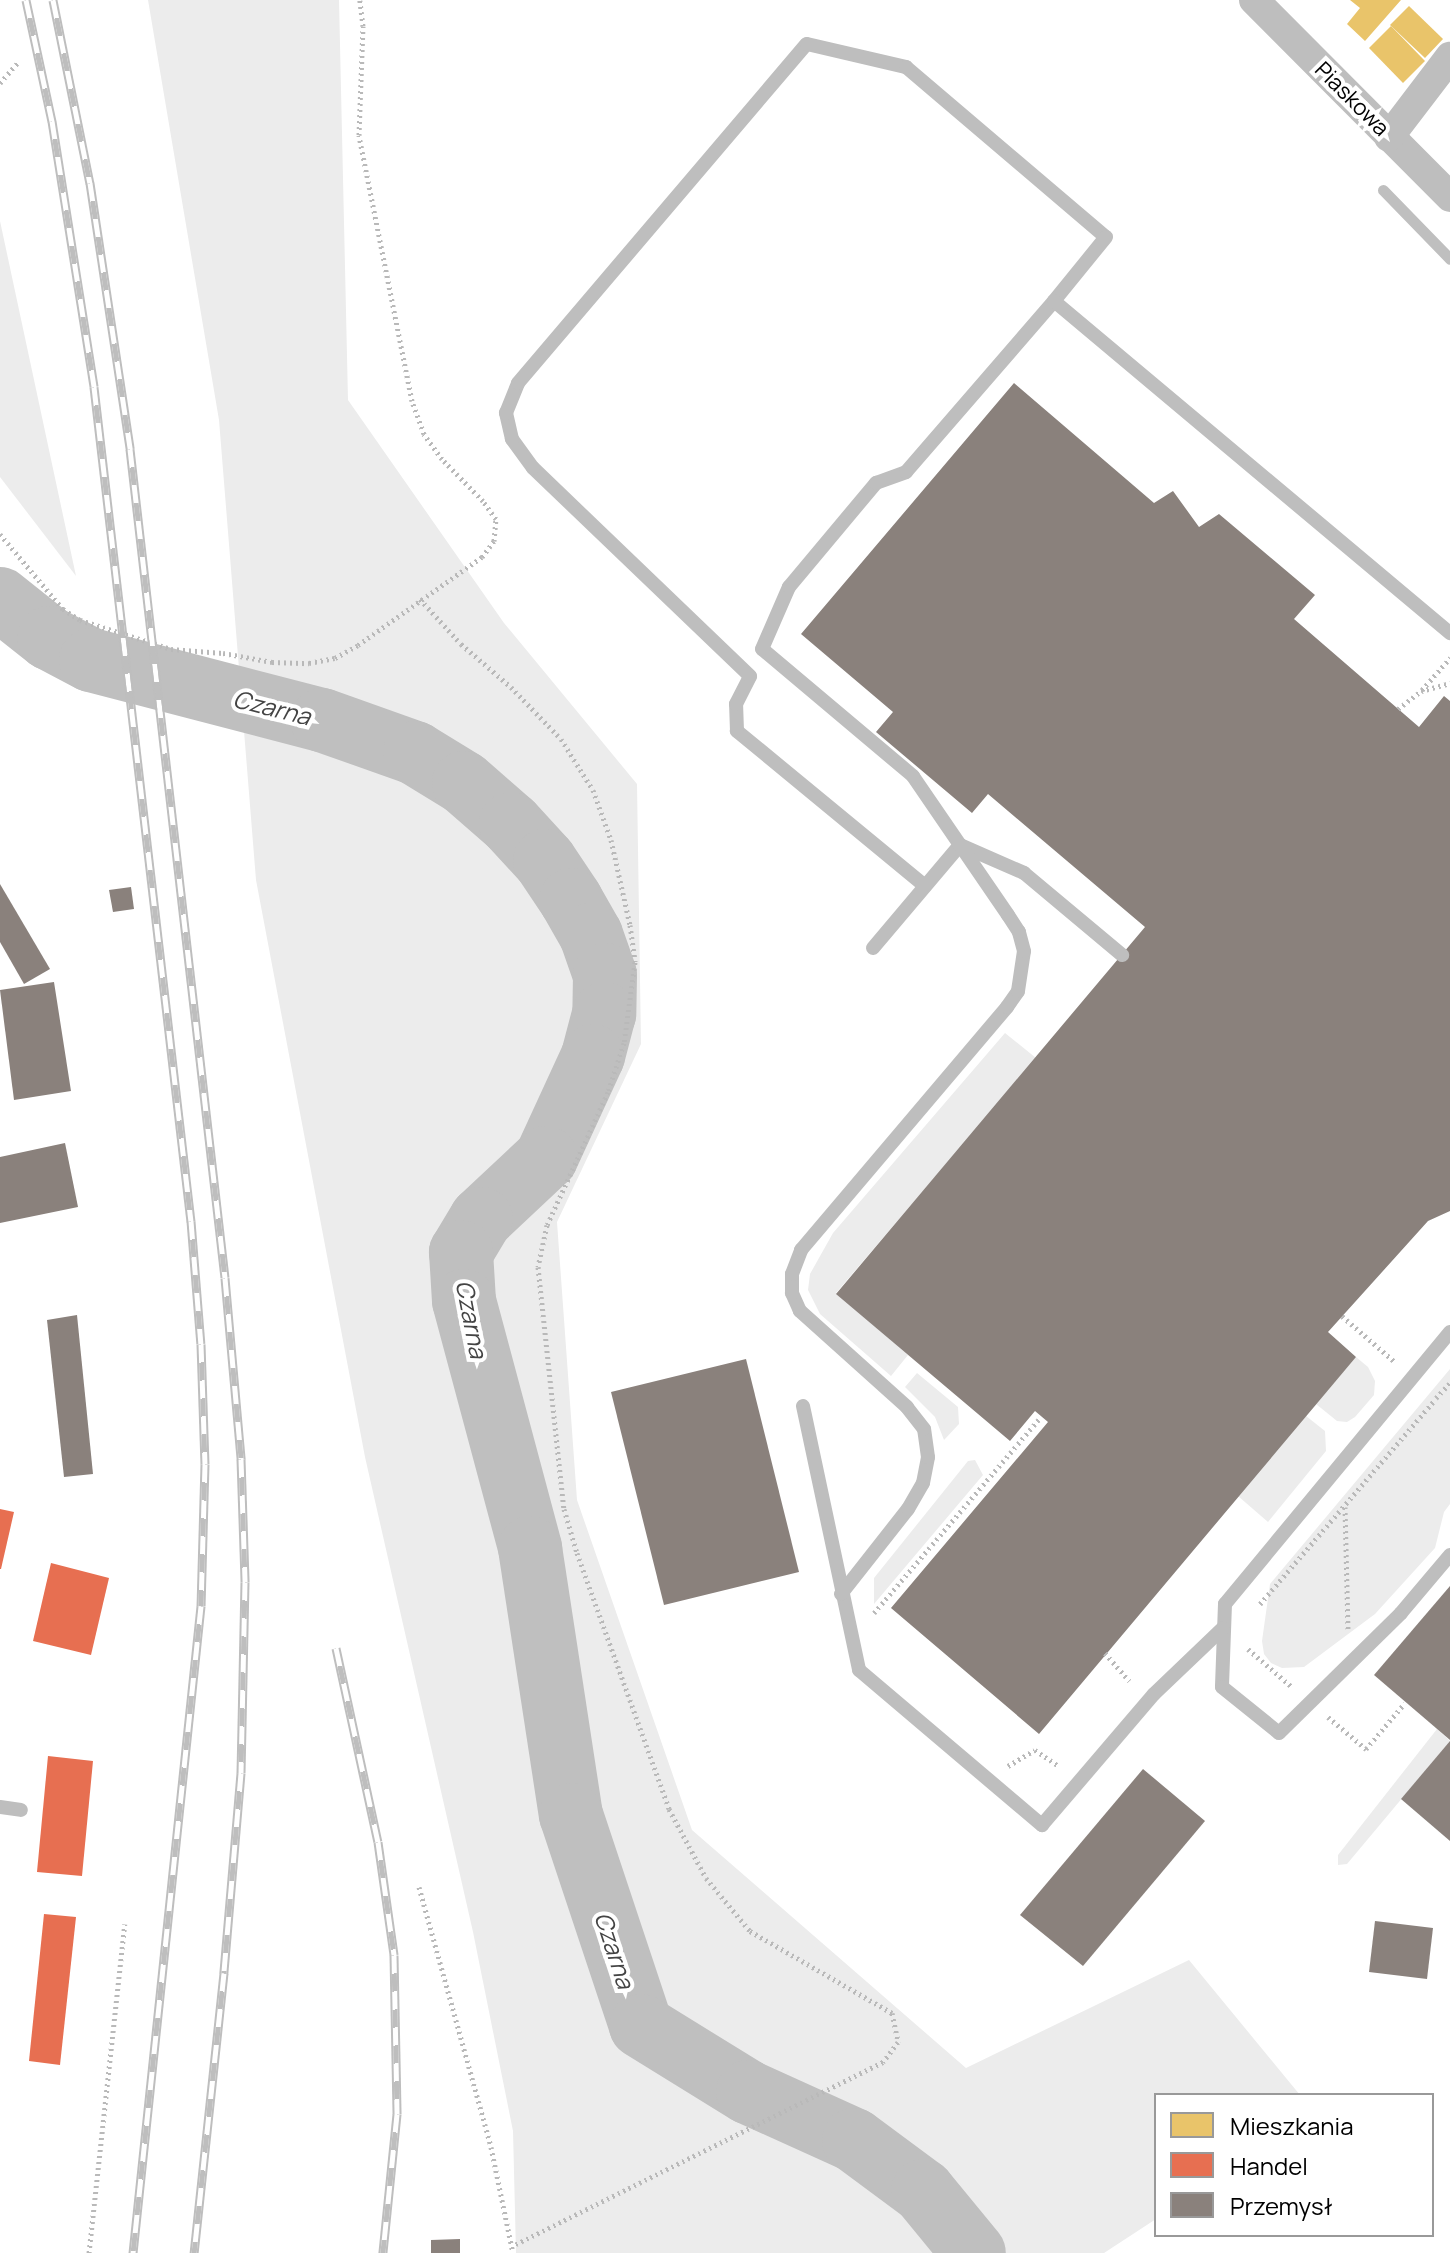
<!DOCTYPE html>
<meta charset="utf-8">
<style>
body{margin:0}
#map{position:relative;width:1450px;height:2253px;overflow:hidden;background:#fff;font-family:Manrope,sans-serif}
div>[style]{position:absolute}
.green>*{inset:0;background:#ececec}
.homes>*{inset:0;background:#e9c46a}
.shops>*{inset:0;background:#e76f51}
.industry>*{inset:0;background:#8a817c}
.stream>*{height:11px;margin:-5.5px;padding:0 5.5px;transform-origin:5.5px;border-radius:5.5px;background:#bfbfbf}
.river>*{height:64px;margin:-32px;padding:0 32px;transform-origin:32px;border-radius:32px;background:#bfbfbf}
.path>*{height:5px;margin-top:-2.5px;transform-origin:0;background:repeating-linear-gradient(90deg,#b9b9b9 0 2px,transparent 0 6px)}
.service>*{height:14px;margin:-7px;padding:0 7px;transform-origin:7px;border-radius:7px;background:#bebebe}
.minor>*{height:30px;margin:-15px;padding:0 15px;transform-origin:15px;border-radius:15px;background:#bebebe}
.rail>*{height:9px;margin-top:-4.5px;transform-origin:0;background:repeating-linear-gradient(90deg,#fff 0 18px,#bebebe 0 36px);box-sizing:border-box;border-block:2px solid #bebebe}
span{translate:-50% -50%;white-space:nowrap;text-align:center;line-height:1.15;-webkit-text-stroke:8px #fff;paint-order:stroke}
.street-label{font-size:22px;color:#000}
.water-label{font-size:24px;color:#444;font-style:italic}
.legend{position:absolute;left:1154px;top:2093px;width:280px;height:144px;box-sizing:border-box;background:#fff;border:2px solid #999;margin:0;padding:10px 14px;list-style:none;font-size:24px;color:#000}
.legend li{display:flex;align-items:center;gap:16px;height:40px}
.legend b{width:40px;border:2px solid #999}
</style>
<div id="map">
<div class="green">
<div style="clip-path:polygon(148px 0,339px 0,348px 400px,504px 623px,637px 784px,641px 1044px,557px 1222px,577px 1500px,692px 1830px,966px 2068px,1189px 1960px,1300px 2095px,1156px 2095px,1156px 2219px,1104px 2253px,516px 2253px,513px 2131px,473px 1932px,365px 1457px,256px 880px,219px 420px)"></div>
<div style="clip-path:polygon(0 221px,76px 576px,0 477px)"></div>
<div style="clip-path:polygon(1005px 1033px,1036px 1058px,836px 1293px,908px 1355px,891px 1376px,820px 1314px,808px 1290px,810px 1274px,833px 1233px)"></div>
<div style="clip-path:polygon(1356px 1357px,1368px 1367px,1375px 1381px,1374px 1395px,1355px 1417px,1347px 1422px,1337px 1421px,1316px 1404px)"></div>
<div style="clip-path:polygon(1450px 1369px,1450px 1504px,1444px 1512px,1435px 1548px,1375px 1614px,1304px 1667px,1282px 1668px,1271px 1663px,1264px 1654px,1262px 1641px,1270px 1584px)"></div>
<div style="clip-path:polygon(917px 1373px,958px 1407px,959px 1424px,944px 1440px,935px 1417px,905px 1387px)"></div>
<div style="clip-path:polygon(1306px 1416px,1325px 1431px,1326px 1451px,1268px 1522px,1238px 1496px)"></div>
<div style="clip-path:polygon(975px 1460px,983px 1475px,874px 1604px,874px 1578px,968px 1461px)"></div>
<div style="clip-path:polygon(1437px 1729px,1450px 1741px,1347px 1864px,1338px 1865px,1338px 1855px)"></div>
</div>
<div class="homes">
<div style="clip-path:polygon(1350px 0,1401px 0,1365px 41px,1347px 24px,1360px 8px)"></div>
<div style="clip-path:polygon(1409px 6px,1443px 39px,1425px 58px,1390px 25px)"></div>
<div style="clip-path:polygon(1391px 26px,1425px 61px,1403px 83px,1369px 48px)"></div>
</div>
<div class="shops">
<div style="clip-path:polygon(0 1509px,14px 1512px,1px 1569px,0 1569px)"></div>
<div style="clip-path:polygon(51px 1563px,109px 1578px,91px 1655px,33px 1641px)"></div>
<div style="clip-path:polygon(48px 1756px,93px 1761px,82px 1876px,37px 1872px)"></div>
<div style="clip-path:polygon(44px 1914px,76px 1917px,60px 2065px,29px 2061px)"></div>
</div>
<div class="industry">
<div style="clip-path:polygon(1014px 383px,1154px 503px,1173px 491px,1199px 527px,1219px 514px,1315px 595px,1294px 619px,1419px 727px,1444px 696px,1450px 701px,1450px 1211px,1428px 1221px,1328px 1332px,1356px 1357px,1039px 1734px,891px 1608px,1048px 1422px,1035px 1411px,1010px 1441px,836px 1294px,1145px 927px,988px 794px,972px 813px,876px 732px,893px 712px,801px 634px)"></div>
<div style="clip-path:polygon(0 884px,50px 969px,24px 984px,0 942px)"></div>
<div style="clip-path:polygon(131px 887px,134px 909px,113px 912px,109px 890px)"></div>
<div style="clip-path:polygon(54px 982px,71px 1091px,14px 1100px,0 990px)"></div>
<div style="clip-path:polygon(65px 1143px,78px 1207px,0 1223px,0 1157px)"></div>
<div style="clip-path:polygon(77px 1315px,93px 1474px,64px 1477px,47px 1320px)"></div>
<div style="clip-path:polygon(746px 1359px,799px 1572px,664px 1605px,611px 1392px)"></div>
<div style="clip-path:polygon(1450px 1586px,1450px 1740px,1374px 1675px)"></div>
<div style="clip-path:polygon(1450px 1741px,1450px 1841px,1401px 1799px)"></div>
<div style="clip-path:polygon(1143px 1769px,1205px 1821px,1083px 1966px,1020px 1915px)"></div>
<div style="clip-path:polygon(1375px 1921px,1433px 1928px,1427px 1979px,1369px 1972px)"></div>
<div style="clip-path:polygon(460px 2239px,460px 2253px,431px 2253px,431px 2240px)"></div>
</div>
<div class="stream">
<div style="left:1383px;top:190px;width:96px;rotate:45.8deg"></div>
</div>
<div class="river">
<div style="left:0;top:599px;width:63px;rotate:38.5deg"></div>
<div style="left:49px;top:638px;width:47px;rotate:27.6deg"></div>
<div style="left:91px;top:660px;width:239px;rotate:14.6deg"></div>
<div style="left:322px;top:720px;width:99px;rotate:19.5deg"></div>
<div style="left:415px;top:753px;width:57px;rotate:31.5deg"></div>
<div style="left:464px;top:783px;width:62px;rotate:41.1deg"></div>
<div style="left:511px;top:824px;width:50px;rotate:47.4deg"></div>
<div style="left:545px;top:861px;width:47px;rotate:56.3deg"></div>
<div style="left:571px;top:900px;width:40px;rotate:60.3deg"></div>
<div style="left:591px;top:935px;width:42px;rotate:70.7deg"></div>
<div style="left:605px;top:975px;width:39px;rotate:91deg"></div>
<div style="left:604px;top:1014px;width:43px;rotate:104.7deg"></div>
<div style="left:593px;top:1056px;width:112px;rotate:114.7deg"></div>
<div style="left:546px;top:1158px;width:89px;rotate:136.8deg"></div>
<div style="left:481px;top:1219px;width:39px;rotate:121deg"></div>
<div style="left:461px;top:1252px;width:49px;rotate:86.5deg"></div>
<div style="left:464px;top:1301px;width:256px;rotate:75deg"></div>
<div style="left:530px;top:1548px;width:270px;rotate:81.3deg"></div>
<div style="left:571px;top:1815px;width:222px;rotate:71.6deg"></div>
<div style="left:641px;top:2026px;width:126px;rotate:31.7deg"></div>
<div style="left:748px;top:2092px;width:116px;rotate:24.4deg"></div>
<div style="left:854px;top:2140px;width:86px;rotate:36.5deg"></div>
<div style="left:923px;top:2191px;width:80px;rotate:50.6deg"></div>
</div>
<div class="path">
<div style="left:0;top:83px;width:28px;rotate:-49deg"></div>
<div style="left:0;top:534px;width:98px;rotate:50deg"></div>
<div style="left:63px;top:609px;width:20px;rotate:33deg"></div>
<div style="left:80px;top:620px;width:96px;rotate:17.7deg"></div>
<div style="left:171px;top:649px;width:52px;rotate:4.4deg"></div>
<div style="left:223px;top:653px;width:50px;rotate:10.4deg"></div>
<div style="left:272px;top:662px;width:37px;rotate:2deg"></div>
<div style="left:309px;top:663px;width:26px;rotate:-11deg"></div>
<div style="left:335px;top:658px;width:26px;rotate:-29deg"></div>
<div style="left:358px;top:645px;width:152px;rotate:-35.4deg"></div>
<div style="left:482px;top:557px;width:20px;rotate:-53deg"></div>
<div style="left:494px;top:541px;width:22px;rotate:-85deg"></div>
<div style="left:496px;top:519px;width:22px;rotate:-126deg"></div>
<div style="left:483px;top:501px;width:59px;rotate:-134.3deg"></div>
<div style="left:442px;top:459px;width:31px;rotate:-126deg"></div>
<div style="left:424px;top:434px;width:35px;rotate:-110deg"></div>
<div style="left:412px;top:401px;width:271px;rotate:-101.3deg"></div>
<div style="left:359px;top:135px;width:109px;rotate:-87.9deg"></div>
<div style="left:363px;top:26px;width:26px;rotate:-97deg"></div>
<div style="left:420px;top:599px;width:61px;rotate:47.7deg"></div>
<div style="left:461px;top:644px;width:66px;rotate:40.7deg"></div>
<div style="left:511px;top:687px;width:72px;rotate:46.1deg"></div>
<div style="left:561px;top:739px;width:60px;rotate:57.9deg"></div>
<div style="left:593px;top:790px;width:53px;rotate:70.2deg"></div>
<div style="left:611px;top:840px;width:87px;rotate:77.4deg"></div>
<div style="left:630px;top:925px;width:37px;rotate:82deg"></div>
<div style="left:635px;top:962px;width:82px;rotate:97.7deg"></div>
<div style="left:624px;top:1043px;width:52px;rotate:108.1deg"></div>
<div style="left:608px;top:1092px;width:146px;rotate:114.6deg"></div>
<div style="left:547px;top:1225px;width:43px;rotate:102.1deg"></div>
<div style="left:538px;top:1267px;width:243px;rotate:83.9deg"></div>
<div style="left:564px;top:1509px;width:46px;rotate:73.5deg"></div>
<div style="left:577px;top:1553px;width:272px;rotate:70.2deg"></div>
<div style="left:669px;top:1809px;width:78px;rotate:61.8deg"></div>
<div style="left:706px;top:1878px;width:69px;rotate:50.3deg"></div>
<div style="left:750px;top:1931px;width:164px;rotate:30deg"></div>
<div style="left:892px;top:2013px;width:30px;rotate:78deg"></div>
<div style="left:898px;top:2042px;width:25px;rotate:127deg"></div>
<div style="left:883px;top:2062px;width:413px;rotate:153.6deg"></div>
<div style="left:1422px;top:690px;width:43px;rotate:-48.8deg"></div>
<div style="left:1398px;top:709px;width:29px;rotate:-38deg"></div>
<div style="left:1421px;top:691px;width:30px;rotate:-15deg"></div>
<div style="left:1342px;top:1316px;width:70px;rotate:41deg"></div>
<div style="left:1436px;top:1398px;width:21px;rotate:-47deg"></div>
<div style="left:1345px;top:1507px;width:122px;rotate:88.6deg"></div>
<div style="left:1260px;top:1604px;width:270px;rotate:-49.4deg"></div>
<div style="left:874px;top:1613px;width:257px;rotate:-49.6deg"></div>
<div style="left:1248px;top:1649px;width:58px;rotate:40.8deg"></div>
<div style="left:1105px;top:1653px;width:37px;rotate:49deg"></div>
<div style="left:1328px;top:1717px;width:50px;rotate:40.1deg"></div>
<div style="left:1366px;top:1749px;width:60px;rotate:-49.7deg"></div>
<div style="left:1008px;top:1766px;width:31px;rotate:-31deg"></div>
<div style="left:1035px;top:1750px;width:29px;rotate:34deg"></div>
<div style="left:419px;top:1887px;width:270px;rotate:74.5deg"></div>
<div style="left:491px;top:2147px;width:108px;rotate:78.3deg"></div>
<div style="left:89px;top:2253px;width:331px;rotate:-83.8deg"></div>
</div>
<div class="service">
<div style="left:925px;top:886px;width:244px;rotate:-140.5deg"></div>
<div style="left:737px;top:731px;width:27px;rotate:-92deg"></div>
<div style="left:736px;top:704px;width:31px;rotate:-63deg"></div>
<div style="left:750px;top:676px;width:301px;rotate:-136.2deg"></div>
<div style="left:533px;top:468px;width:36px;rotate:-126deg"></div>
<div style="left:512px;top:439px;width:27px;rotate:-103deg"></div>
<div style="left:506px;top:413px;width:32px;rotate:-68deg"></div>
<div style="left:518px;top:383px;width:445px;rotate:-49.6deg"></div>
<div style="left:807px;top:44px;width:102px;rotate:13.1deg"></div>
<div style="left:906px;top:67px;width:262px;rotate:40.4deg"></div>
<div style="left:1106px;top:237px;width:82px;rotate:129.1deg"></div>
<div style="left:873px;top:948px;width:135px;rotate:-49.8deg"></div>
<div style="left:960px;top:845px;width:70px;rotate:23.6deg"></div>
<div style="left:1024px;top:873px;width:128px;rotate:39.9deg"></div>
<div style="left:1450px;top:1332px;width:353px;rotate:129.6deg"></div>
<div style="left:1225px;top:1604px;width:83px;rotate:92.1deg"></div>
<div style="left:1222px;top:1687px;width:73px;rotate:38.9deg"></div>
<div style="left:1279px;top:1733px;width:171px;rotate:-44.5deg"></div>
<div style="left:1401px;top:1613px;width:76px;rotate:-49.8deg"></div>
<div style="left:803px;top:1406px;width:270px;rotate:78deg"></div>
<div style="left:859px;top:1670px;width:240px;rotate:40.3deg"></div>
<div style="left:1042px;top:1825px;width:172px;rotate:-49.5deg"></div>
<div style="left:1154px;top:1694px;width:95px;rotate:-43.7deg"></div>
<div style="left:841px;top:1594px;width:108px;rotate:-51.8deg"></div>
<div style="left:908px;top:1509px;width:30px;rotate:-60deg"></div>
<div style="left:923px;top:1483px;width:26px;rotate:-79deg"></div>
<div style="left:928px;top:1457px;width:28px;rotate:-98deg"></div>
<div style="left:924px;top:1429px;width:28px;rotate:-128deg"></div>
<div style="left:907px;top:1407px;width:144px;rotate:-138.1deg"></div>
<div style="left:800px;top:1311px;width:20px;rotate:-114deg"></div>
<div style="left:792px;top:1293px;width:19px;rotate:-90deg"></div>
<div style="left:792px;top:1274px;width:26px;rotate:-69deg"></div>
<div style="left:801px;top:1250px;width:319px;rotate:-49.7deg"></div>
<div style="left:1007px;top:1007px;width:19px;rotate:-55deg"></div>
<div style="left:1018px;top:991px;width:40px;rotate:-81.5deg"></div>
<div style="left:1024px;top:951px;width:20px;rotate:-105deg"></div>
<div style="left:1019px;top:932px;width:20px;rotate:-123deg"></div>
<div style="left:1008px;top:915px;width:168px;rotate:-124.4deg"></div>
<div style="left:913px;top:776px;width:197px;rotate:-139.9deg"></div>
<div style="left:762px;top:649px;width:68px;rotate:-66.5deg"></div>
<div style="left:789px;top:587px;width:136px;rotate:-50.1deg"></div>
<div style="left:876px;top:483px;width:32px;rotate:-20deg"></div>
<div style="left:906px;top:472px;width:226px;rotate:-49.1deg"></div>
<div style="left:1054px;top:301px;width:517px;rotate:39.98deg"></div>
<div style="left:0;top:1807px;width:21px;rotate:8deg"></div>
</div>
<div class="minor">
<div style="left:1254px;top:0;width:278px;rotate:45.1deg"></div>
<div style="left:1389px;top:137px;width:101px;rotate:-52.7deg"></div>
</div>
<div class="rail">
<div style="left:26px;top:0;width:124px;rotate:77.9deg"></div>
<div style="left:52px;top:121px;width:269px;rotate:81deg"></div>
<div style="left:94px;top:387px;width:840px;rotate:83.37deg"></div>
<div style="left:191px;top:1221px;width:123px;rotate:85.4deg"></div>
<div style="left:201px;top:1344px;width:120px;rotate:88.1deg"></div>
<div style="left:205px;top:1464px;width:142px;rotate:91.6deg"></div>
<div style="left:201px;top:1606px;width:651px;rotate:96deg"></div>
<div style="left:53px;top:0;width:187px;rotate:78.6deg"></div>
<div style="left:90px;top:183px;width:269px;rotate:81.4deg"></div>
<div style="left:130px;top:449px;width:834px;rotate:83.46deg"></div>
<div style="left:225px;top:1278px;width:182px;rotate:84.9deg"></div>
<div style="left:241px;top:1459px;width:123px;rotate:88.1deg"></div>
<div style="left:245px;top:1582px;width:191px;rotate:91.2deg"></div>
<div style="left:241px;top:1773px;width:201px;rotate:94.9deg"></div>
<div style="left:224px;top:1973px;width:282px;rotate:96.1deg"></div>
<div style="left:336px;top:1648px;width:198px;rotate:77.8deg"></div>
<div style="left:378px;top:1842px;width:114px;rotate:81.9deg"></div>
<div style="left:394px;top:1955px;width:159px;rotate:88.9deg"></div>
<div style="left:397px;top:2114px;width:140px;rotate:95.8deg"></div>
</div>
<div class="street-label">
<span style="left:1352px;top:99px;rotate:45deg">Piaskowa</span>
</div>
<div class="water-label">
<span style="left:272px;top:707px;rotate:14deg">Czarna</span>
<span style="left:472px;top:1319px;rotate:79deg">Czarna</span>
<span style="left:615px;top:1950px;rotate:72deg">Czarna</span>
</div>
<ul class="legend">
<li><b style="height:22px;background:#e9c46a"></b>Mieszkania</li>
<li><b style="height:22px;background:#e76f51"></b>Handel</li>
<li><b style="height:22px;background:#8a817c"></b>Przemysł</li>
</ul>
</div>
